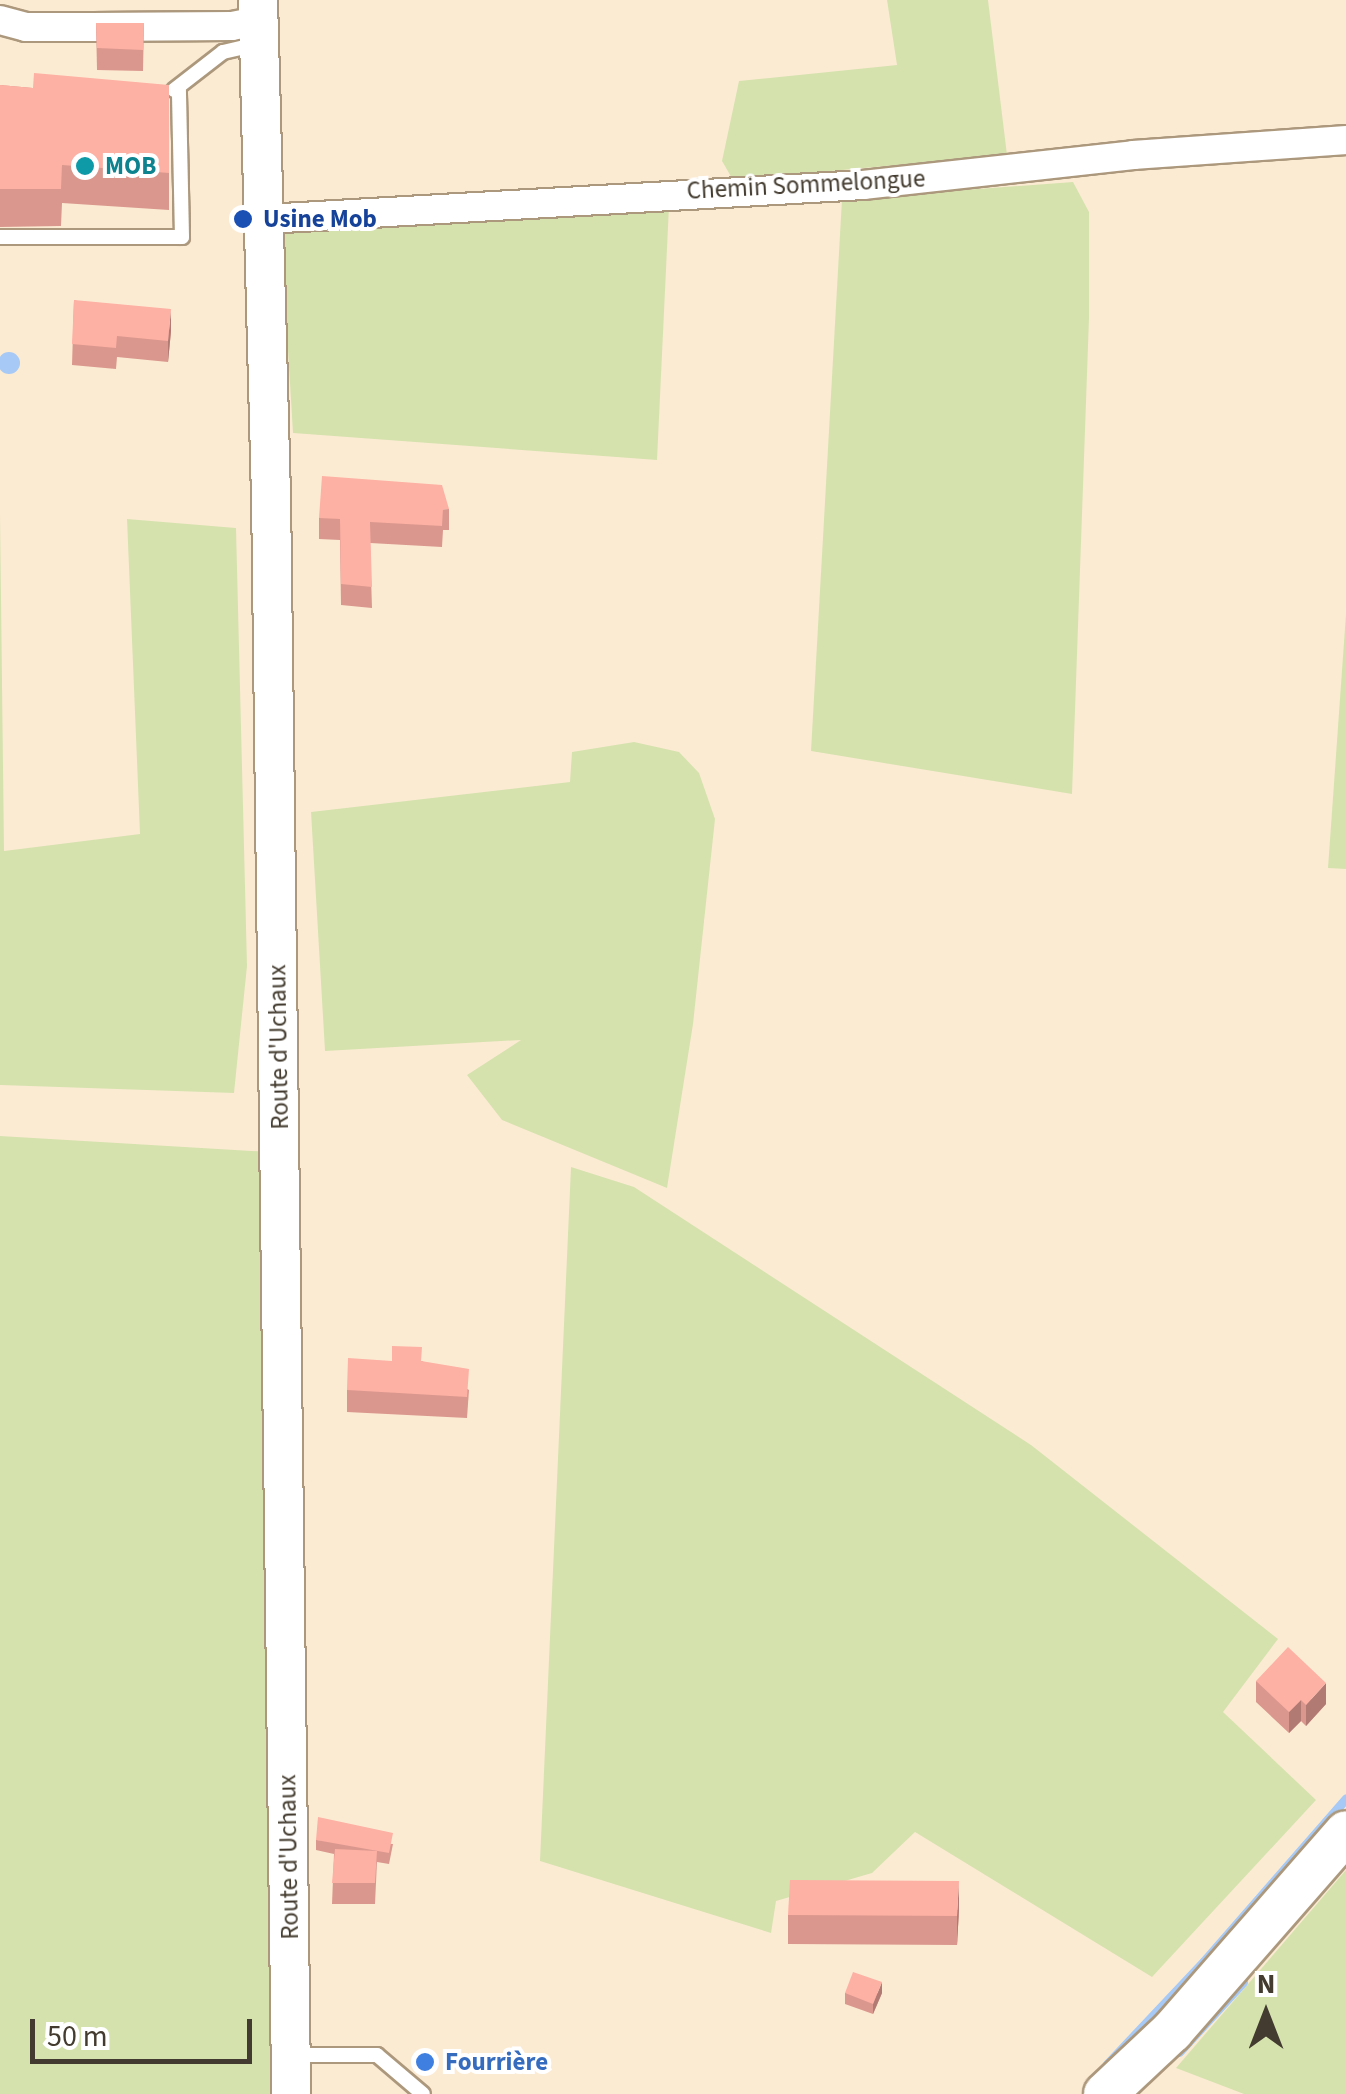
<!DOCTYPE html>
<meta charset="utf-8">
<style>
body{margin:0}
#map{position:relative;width:1346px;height:2094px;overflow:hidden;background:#fcebd3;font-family:"Source Sans 3",sans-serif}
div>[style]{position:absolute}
.green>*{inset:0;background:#d5e2ae}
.water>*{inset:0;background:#a6c9f6}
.round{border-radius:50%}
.stream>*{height:9px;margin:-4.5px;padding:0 4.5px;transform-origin:4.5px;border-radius:4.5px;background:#a6c9f6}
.roads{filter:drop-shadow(2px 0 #ac987c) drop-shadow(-2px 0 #ac987c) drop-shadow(0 2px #ac987c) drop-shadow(0 -2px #ac987c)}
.lane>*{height:14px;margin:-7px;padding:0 7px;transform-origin:7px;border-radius:7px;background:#fff}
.street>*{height:28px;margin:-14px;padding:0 14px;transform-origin:14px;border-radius:14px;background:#fff}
.secondary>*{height:38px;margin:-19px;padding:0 19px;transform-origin:19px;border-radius:19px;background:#fff}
.primary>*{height:42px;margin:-21px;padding:0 21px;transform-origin:21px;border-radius:21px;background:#fff}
.wall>*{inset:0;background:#da978d}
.shaded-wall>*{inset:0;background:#b17b73}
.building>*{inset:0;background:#fdb0a4}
.dots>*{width:28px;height:28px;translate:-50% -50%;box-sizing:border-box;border:5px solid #fff;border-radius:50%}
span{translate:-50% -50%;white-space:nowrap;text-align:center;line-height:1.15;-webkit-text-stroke:8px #fff;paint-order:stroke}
.culture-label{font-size:25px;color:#0d838f;font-weight:700}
.left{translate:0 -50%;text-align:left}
.street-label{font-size:25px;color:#433b2f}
.transit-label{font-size:25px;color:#164399;font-weight:700}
.shop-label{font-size:25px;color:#366cbe;font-weight:700}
.north{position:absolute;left:1216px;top:1964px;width:100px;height:100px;-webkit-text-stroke:8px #fff;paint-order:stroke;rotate:0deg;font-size:28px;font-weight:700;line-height:40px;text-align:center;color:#433b2f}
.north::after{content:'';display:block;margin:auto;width:35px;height:45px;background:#433b2f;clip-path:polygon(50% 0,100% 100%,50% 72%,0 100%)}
.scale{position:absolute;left:30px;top:2019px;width:222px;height:45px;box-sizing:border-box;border:5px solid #433b2f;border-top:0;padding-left:12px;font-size:30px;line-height:35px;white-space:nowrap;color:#433b2f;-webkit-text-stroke:8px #fff;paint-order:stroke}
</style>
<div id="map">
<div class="green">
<div style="clip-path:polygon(887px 0,988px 0,1007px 155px,733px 180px,722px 161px,739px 81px,897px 65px)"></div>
<div style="clip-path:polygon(1073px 182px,1089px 212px,1089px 318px,1072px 794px,811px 751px,842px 199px)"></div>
<div style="clip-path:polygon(669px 206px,657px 460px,293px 433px,281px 234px)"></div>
<div style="clip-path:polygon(0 512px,4px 851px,140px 834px,127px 519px,236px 528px,247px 966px,234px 1093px,0 1085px)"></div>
<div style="clip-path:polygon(1346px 614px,1346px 869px,1328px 868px)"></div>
<div style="clip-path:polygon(634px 742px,679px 752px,699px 773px,715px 819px,693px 1024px,667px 1188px,502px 1120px,467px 1075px,521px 1040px,325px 1051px,311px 812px,570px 782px,572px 752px)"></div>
<div style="clip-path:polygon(0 1136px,270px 1152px,275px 1813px,271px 2094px,0 2094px)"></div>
<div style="clip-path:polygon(571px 1167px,634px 1187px,1031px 1445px,1278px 1639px,1223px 1712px,1316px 1800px,1152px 1977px,915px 1832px,872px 1873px,776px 1901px,771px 1933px,540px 1861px)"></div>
<div style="clip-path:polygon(1346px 1870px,1346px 2094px,1244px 2094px,1176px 2068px)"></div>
</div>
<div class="water">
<div class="round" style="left:-2px;top:352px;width:22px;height:22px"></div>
</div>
<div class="stream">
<div style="left:1179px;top:2052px;width:95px;rotate:-47.6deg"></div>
<div style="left:1107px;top:2064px;width:141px;rotate:-46.7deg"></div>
<div style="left:1204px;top:1961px;width:216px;rotate:-48.9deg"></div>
</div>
<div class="roads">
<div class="lane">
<div style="left:174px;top:90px;width:62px;rotate:-37.8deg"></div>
<div style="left:223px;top:52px;width:35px;rotate:-13deg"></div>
<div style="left:0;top:237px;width:182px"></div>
<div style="left:182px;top:237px;width:147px;rotate:-91.2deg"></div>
<div style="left:292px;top:2055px;width:85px"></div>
<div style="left:377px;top:2055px;width:60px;rotate:40.3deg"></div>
</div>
<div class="street">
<div style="left:0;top:20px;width:27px;rotate:15deg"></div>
<div style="left:26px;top:27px;width:66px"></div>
<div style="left:92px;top:27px;width:140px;rotate:-0.4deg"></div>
<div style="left:232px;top:26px;width:26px;rotate:-11deg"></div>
<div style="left:265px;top:219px;width:599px;rotate:-3.25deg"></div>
<div style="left:863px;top:185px;width:272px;rotate:-6.3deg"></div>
<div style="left:1133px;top:155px;width:214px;rotate:-4deg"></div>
</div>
<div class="secondary">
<div style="left:258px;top:0;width:492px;rotate:88.5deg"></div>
<div style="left:271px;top:492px;width:1602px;rotate:89.28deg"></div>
</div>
<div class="primary">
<div style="left:1105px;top:2094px;width:92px;rotate:-43.2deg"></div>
<div style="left:1172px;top:2031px;width:264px;rotate:-48.8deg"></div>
</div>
</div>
<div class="wall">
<div style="clip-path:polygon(96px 23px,144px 23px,143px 71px,97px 70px)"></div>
<div style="clip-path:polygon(0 85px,33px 88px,169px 85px,169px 210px,62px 203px,61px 226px,0 227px)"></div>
<div style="clip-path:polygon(74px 300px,171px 331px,168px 362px,117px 357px,116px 369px,72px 365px)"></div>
<div style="clip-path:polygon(449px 509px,449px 530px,443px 530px,442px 547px,370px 543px,372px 608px,341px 605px,340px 540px,319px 539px,319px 518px)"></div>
<div style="clip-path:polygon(392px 1361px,422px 1361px,469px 1390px,467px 1418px,347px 1412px,347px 1390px)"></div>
<div style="clip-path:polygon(1256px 1681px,1326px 1704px,1306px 1726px,1301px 1721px,1289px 1733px,1256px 1702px)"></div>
<div style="clip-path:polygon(316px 1840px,393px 1844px,389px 1864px,377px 1862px,375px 1904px,332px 1904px,334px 1854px,316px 1850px)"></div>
<div style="clip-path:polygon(959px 1910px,957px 1945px,788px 1944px,788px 1915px)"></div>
<div style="clip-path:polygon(845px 1993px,882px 1993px,873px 2014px,845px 2004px)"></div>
</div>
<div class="shaded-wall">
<div style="clip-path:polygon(171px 309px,171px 331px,168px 362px,168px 341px)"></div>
<div style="clip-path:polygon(1326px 1683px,1326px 1704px,1306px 1726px,1306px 1705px)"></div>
<div style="clip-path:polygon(1301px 1700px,1301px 1721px,1289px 1733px,1289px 1712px)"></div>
<div style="clip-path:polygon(959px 1881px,959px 1910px,957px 1945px,957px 1916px)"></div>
<div style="clip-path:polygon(882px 1982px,882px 1993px,873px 2014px,873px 2004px)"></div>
</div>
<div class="building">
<div style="clip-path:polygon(96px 23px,144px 23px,143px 50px,97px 48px)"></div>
<div style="clip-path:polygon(34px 73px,169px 85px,169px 173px,62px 165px,61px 189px,0 189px,0 85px,33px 88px)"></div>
<div style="clip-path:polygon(74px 300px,171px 309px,168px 341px,117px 336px,116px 348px,72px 344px)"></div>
<div style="clip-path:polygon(322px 476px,442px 485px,449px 509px,443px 509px,442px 526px,370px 522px,372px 587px,341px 584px,340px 519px,319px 518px)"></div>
<div style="clip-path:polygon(392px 1346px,422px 1347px,421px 1361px,469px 1369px,467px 1397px,347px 1390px,348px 1358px,392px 1361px)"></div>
<div style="clip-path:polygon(1288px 1647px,1326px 1683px,1306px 1705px,1301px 1700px,1289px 1712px,1256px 1681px)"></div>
<div style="clip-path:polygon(318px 1817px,393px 1833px,389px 1853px,316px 1840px)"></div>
<div style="clip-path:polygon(335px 1849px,377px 1851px,375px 1883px,332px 1883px)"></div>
<div style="clip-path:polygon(790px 1880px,959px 1881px,957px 1916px,788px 1915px)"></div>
<div style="clip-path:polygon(853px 1972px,882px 1982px,873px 2004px,845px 1993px)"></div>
</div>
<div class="dots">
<div style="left:85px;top:166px;background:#0f9aa8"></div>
<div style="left:243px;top:219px;background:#1a4fb4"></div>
<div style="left:425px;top:2062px;background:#3f7fe0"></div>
</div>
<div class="culture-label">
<span class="left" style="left:105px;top:166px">MOB</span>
</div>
<div class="street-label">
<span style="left:806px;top:185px;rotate:-3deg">Chemin Sommelongue</span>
<span style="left:279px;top:1047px;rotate:-91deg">Route d'Uchaux</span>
<span style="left:289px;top:1857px;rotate:-91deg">Route d'Uchaux</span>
</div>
<div class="transit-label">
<span class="left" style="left:263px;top:219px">Usine Mob</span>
</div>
<div class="shop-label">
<span class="left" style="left:445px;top:2062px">Fourrière</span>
</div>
<div class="north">N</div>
<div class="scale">50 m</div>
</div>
